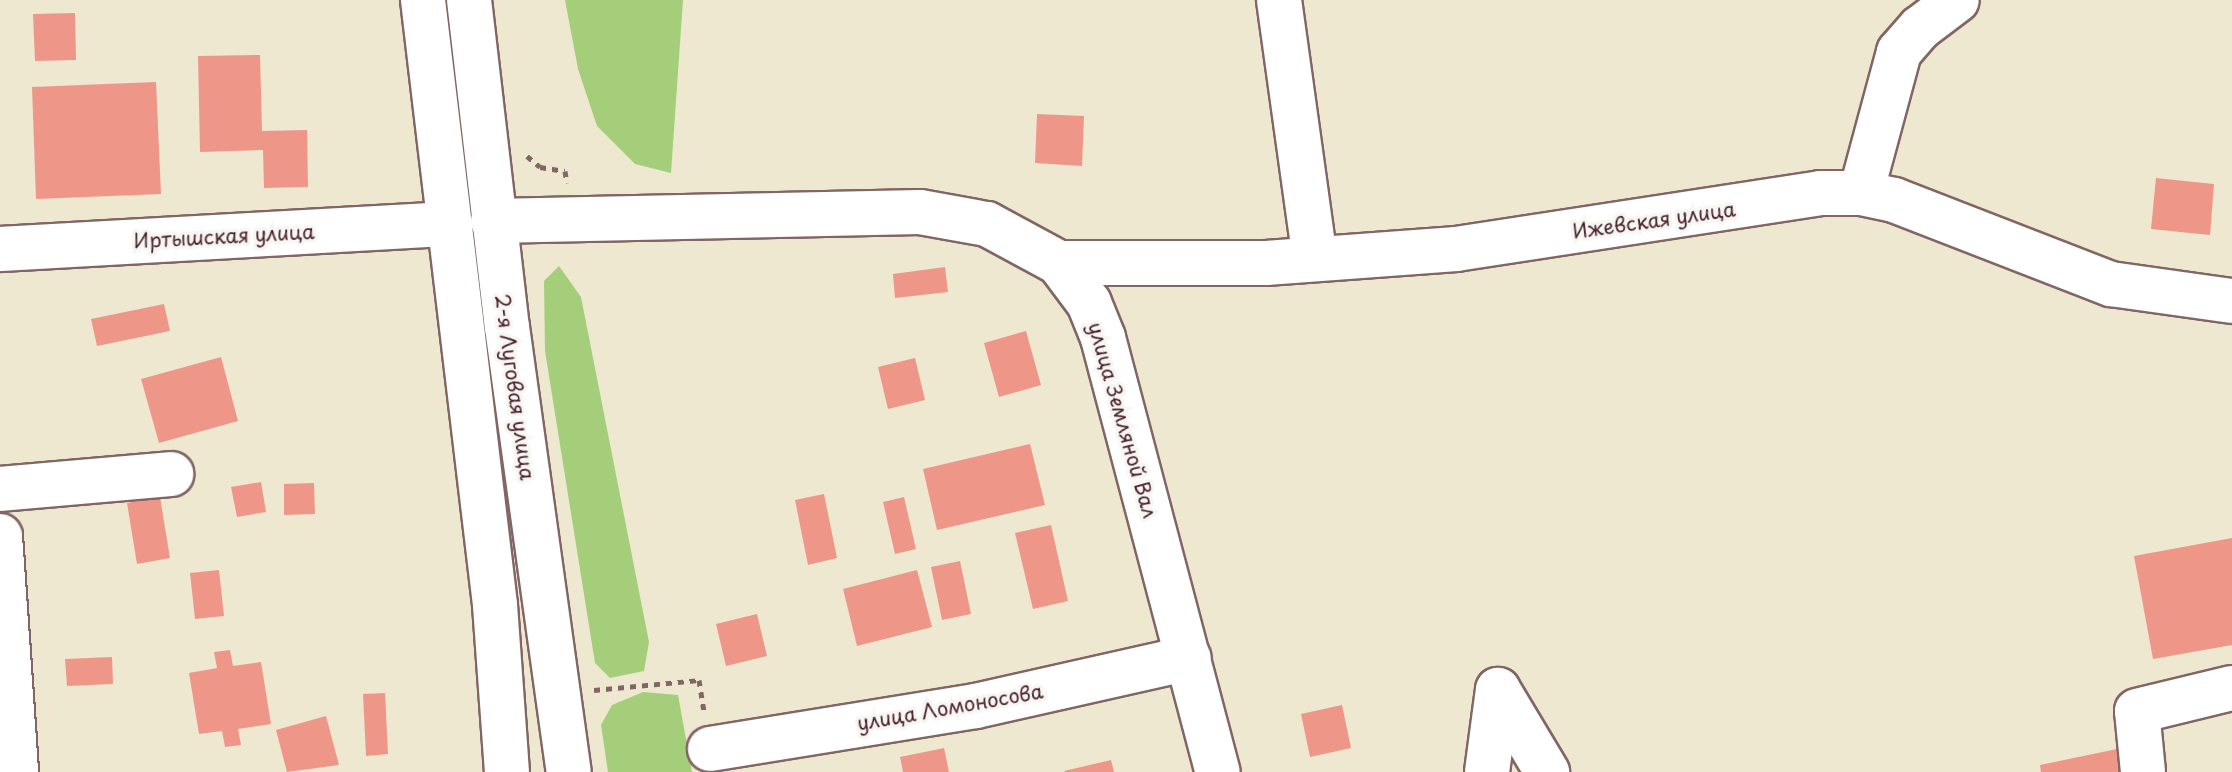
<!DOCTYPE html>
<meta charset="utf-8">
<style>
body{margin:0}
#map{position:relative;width:2232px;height:772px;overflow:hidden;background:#eee8d0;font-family:"Playpen Sans",sans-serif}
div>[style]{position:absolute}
.green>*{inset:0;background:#a5ce7a}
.building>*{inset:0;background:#ee9789}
.path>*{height:5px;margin-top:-2.5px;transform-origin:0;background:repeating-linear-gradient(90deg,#836565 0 6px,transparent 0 12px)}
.roads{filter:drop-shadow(2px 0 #836565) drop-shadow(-2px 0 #836565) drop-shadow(0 2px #836565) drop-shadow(0 -2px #836565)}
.minor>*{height:44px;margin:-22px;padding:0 22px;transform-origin:22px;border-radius:22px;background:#fff}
.major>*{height:44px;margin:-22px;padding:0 22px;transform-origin:22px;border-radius:22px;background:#fff}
span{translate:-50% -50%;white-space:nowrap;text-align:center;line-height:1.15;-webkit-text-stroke:7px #f6f6f2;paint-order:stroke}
.street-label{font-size:20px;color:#4a1f2b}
</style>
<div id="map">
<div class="green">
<div style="clip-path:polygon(565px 0,683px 0,671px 173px,635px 164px,597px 126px,578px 69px)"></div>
<div style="clip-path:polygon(559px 266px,581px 297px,649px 642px,644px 671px,610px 678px,595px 663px,545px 351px,544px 281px)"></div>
<div style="clip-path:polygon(643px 692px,678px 695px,692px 772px,608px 772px,601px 725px,612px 705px)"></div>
</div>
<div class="building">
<div style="clip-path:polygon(75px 13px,76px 60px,35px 61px,33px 14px)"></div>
<div style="clip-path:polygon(260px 55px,262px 131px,307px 130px,308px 187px,264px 188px,263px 150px,200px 152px,198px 56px)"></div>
<div style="clip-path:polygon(156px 82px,161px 194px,36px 199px,32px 87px)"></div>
<div style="clip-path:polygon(1037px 114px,1084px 116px,1082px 166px,1035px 163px)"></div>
<div style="clip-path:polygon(2156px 178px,2214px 184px,2210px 235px,2151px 229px)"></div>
<div style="clip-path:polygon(945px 267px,948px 292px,895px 298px,893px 274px)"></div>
<div style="clip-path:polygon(164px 304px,170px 331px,97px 346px,91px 319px)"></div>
<div style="clip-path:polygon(1026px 331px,1041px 385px,999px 397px,984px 343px)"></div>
<div style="clip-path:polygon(221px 357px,238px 421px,159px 443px,141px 379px)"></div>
<div style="clip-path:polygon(915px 358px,925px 400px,888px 409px,878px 367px)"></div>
<div style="clip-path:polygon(1030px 444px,1045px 505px,937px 530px,923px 469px)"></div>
<div style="clip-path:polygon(261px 482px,266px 512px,237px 517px,231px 487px)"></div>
<div style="clip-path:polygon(314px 483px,315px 514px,284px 515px,284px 484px)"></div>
<div style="clip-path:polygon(824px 494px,837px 558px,808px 565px,795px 500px)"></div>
<div style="clip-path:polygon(160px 497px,170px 558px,137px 564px,127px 503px)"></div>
<div style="clip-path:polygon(904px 497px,916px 549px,895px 554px,883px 502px)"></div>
<div style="clip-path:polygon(1051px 525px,1068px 601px,1033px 609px,1015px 533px)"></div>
<div style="clip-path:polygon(2232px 538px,2232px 645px,2153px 659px,2134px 556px)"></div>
<div style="clip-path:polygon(960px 561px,971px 614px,942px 620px,931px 567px)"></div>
<div style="clip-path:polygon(219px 570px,224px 616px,195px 619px,190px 573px)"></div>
<div style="clip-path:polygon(917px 570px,932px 627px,857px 646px,843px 589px)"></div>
<div style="clip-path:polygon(757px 614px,767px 656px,726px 666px,716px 624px)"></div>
<div style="clip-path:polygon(230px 650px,233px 666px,261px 662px,271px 724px,238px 729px,241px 745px,225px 747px,222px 731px,199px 734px,189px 673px,217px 668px,214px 652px)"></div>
<div style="clip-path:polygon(112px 657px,113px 684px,67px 686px,65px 659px)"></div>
<div style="clip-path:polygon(385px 693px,388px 754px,366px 756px,363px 694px)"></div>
<div style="clip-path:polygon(1342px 705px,1351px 748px,1310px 757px,1301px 714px)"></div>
<div style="clip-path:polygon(326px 716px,339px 765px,287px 772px,276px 730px)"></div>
<div style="clip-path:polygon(944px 748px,949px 772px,903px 772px,900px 757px)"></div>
<div style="clip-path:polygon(2117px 749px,2122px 772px,2041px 772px,2040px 765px)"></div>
<div style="clip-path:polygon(1111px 760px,1114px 772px,1065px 772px,1064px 771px)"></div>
</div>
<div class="path">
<div style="left:527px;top:156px;width:17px;rotate:40deg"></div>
<div style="left:540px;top:167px;width:25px;rotate:9deg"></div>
<div style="left:565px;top:171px;width:12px;rotate:81deg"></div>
<div style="left:594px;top:690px;width:105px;rotate:-5.4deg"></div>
<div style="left:699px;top:680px;width:32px;rotate:81deg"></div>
</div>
<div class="roads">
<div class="minor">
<div style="left:1279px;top:0;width:261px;rotate:82.1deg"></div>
<div style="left:1861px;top:193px;width:146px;rotate:-74.9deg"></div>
<div style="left:1899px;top:52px;width:32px;rotate:-49deg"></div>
<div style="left:1920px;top:28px;width:46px;rotate:-37.1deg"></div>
<div style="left:493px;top:221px;width:427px;rotate:-1.2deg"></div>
<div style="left:920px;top:212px;width:68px;rotate:10.2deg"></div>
<div style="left:987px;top:224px;width:82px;rotate:28.4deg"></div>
<div style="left:1059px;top:263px;width:50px;rotate:53.1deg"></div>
<div style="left:1089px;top:303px;width:38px;rotate:68deg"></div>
<div style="left:1103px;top:338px;width:449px;rotate:75.2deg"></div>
<div style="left:0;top:249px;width:450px;rotate:-3.2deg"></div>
<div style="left:1059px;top:263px;width:207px"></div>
<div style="left:1266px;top:263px;width:191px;rotate:-4.2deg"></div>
<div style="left:1456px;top:249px;width:368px;rotate:-8.7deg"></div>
<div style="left:1820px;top:193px;width:41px"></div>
<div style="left:1861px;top:193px;width:34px;rotate:12deg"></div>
<div style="left:1894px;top:200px;width:233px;rotate:21.2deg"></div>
<div style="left:2111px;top:284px;width:122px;rotate:8deg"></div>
<div style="left:0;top:489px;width:172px;rotate:-5deg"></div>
<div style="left:0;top:536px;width:237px;rotate:86.1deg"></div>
<div style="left:710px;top:749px;width:269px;rotate:-9.2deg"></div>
<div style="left:976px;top:706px;width:218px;rotate:-12.7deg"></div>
<div style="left:1487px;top:772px;width:83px;rotate:-82.4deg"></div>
<div style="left:1498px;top:690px;width:96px;rotate:59.1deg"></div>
<div style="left:2143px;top:772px;width:61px;rotate:-95.6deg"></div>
<div style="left:2137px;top:711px;width:98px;rotate:-13.6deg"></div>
</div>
<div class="major">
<div style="left:423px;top:0;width:609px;rotate:83.21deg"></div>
<div style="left:495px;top:605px;width:167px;rotate:85.9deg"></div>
<div style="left:469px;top:0;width:329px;rotate:83.4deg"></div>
<div style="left:507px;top:327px;width:449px;rotate:82.1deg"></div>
</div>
</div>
<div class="street-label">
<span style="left:1654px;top:220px;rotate:-8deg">Ижевская улица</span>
<span style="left:224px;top:236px;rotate:-3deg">Иртышская улица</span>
<span style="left:515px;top:387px;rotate:82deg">2-я Луговая улица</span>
<span style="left:1123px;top:420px;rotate:74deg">улица Земляной Вал</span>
<span style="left:950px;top:707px;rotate:-10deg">улица Ломоносова</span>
</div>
</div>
